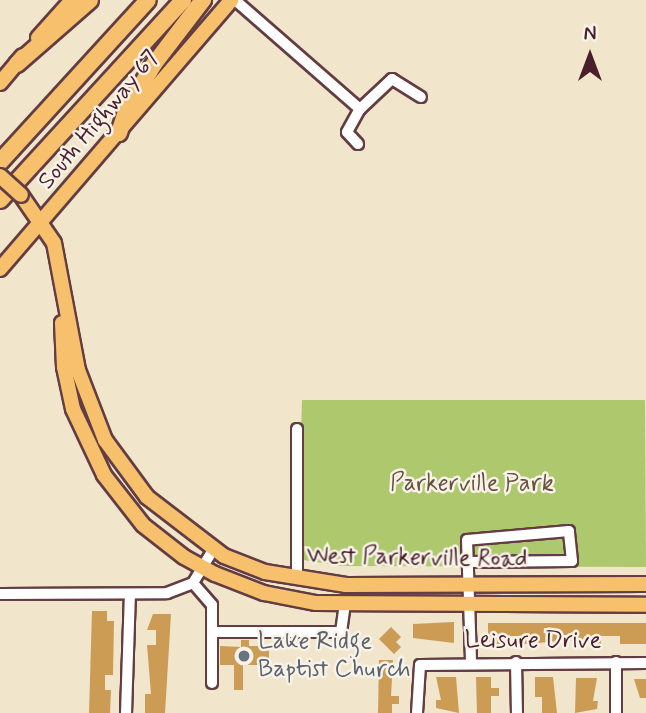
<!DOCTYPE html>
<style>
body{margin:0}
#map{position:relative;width:646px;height:713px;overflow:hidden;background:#f1e5cb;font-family:Mynerve,sans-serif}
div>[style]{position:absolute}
.green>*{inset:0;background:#aec86e}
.building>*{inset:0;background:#cc9b54}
.roads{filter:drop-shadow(2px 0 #633d43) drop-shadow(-2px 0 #633d43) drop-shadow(0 2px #633d43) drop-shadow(0 -2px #633d43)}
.minor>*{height:10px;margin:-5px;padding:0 5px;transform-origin:5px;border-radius:5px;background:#fff}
.major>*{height:14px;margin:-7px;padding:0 7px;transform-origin:7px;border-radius:7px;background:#f7c06c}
.highway>*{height:16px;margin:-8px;padding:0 8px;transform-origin:8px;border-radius:8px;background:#f7c06c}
.bridges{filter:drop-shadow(2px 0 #633d43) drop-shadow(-2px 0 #633d43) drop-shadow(0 2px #633d43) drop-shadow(0 -2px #633d43)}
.major-bridge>*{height:14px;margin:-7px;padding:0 7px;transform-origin:7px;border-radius:7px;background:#f7c06c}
.dots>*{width:19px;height:19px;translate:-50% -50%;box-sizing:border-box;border:4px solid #f7f3e8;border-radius:50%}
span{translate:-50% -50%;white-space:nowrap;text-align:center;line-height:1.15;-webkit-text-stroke:5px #f7f3e8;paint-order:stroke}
.street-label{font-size:24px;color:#4a1f2b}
.park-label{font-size:24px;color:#68523f}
.worship-label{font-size:24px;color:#5b616d}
.left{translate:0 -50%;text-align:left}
.north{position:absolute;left:555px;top:21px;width:70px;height:70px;-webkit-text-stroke:5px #f7f3e8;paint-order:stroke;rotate:0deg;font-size:19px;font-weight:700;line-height:28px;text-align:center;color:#4a1f2b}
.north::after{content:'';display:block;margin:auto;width:24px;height:32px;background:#4a1f2b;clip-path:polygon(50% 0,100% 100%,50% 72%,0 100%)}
</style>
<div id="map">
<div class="green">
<div style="clip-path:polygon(302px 400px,645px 400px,646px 567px,339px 566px,298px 559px)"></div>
</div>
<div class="building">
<div style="clip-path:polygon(92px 611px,107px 611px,107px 621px,114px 621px,113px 675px,105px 675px,105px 690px,111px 690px,110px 713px,89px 713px)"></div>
<div style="clip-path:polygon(153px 614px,171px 614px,165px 713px,145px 713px,145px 694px,151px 694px,147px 645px,156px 645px,156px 630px,147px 630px)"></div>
<div style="clip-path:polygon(454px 622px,454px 643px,413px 638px,413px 624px)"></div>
<div style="clip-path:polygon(488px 623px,646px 623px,646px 644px,620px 644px,620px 636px,601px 636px,601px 644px,568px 640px,529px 644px,521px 644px,521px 636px,506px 636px,506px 644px,495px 644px,488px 641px)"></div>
<div style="clip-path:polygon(391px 627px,401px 637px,396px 642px,401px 647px,394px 654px,379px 639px)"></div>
<div style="clip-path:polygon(241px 640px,249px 640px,249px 646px,269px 646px,269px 665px,243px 665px,243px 690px,234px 690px,234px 665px,220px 665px,220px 646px,241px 647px)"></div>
<div style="clip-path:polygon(379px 660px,393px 660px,391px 696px,399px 696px,399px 704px,392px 704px,392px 713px,378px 713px)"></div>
<div style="clip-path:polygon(436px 677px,456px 677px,459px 713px,436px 708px,436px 700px,441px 700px)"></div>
<div style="clip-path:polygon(476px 677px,491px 677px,491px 688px,499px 688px,499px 696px,491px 696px,491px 713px,477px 713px)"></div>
<div style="clip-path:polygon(535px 677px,553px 677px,557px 713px,542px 713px,542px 697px,535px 697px)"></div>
<div style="clip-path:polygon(576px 678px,597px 678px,593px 701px,598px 701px,597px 709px,575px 713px)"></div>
<div style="clip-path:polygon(634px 679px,646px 679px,646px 698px,640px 698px)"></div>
</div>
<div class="roads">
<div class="minor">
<div style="left:235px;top:0;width:166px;rotate:41.1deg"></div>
<div style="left:360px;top:109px;width:44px;rotate:-43.2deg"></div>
<div style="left:392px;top:79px;width:34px;rotate:32deg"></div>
<div style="left:358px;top:144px;width:16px;rotate:-133deg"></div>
<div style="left:347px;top:132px;width:26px;rotate:-61deg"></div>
<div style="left:297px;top:429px;width:149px;rotate:90deg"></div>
<div style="left:470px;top:562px;width:102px;rotate:-0.6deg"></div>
<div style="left:572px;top:561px;width:30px;rotate:-96deg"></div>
<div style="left:569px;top:531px;width:102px;rotate:175deg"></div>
<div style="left:467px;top:540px;width:122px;rotate:88.1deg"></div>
<div style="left:193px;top:583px;width:29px;rotate:49deg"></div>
<div style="left:212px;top:605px;width:78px;rotate:90deg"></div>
<div style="left:0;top:594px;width:167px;rotate:-0.3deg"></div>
<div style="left:167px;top:593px;width:28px;rotate:-21deg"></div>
<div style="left:193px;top:583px;width:39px;rotate:-59deg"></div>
<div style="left:212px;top:632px;width:129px"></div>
<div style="left:341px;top:632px;width:27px;rotate:-82deg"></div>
<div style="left:516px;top:662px;width:51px;rotate:88.9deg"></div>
<div style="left:616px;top:662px;width:51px;rotate:90deg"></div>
<div style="left:126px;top:713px;width:119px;rotate:-88.1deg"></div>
<div style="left:417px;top:713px;width:48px;rotate:-86.4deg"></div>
<div style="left:420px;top:665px;width:226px;rotate:-0.5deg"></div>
</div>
<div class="major">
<div style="left:38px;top:38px;width:51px;rotate:-48.2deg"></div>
<div style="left:0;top:83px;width:35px;rotate:-50deg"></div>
<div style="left:21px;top:195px;width:58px;rotate:55.5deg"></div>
<div style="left:54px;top:243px;width:129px;rotate:79.3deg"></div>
<div style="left:78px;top:370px;width:75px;rotate:68.9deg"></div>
<div style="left:105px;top:440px;width:71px;rotate:53.6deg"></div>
<div style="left:147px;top:497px;width:97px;rotate:37.5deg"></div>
<div style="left:224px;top:556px;width:44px;rotate:21.3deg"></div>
<div style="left:265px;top:572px;width:82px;rotate:9.1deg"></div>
<div style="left:346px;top:585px;width:300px;rotate:-0.2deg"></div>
<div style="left:0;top:269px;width:355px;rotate:-49.3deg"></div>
<div style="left:62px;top:323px;width:44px;rotate:87.4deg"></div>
<div style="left:64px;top:367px;width:43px;rotate:77.9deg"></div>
<div style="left:73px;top:409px;width:73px;rotate:64.8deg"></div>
<div style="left:104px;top:475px;width:63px;rotate:52deg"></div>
<div style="left:143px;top:525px;width:52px;rotate:38deg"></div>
<div style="left:184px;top:557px;width:35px;rotate:29deg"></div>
<div style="left:215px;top:574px;width:53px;rotate:21.2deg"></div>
<div style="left:264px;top:593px;width:53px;rotate:10.9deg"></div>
<div style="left:316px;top:603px;width:330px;rotate:0.3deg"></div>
</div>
<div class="highway">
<div style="left:17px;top:64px;width:97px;rotate:-41.2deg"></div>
<div style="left:119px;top:133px;width:25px;rotate:-72deg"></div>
<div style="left:127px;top:109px;width:52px;rotate:-59deg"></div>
<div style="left:154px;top:64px;width:81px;rotate:-52.6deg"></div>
<div style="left:0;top:162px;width:219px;rotate:-47.6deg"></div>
<div style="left:0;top:200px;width:271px;rotate:-47.5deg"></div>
</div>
</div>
<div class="bridges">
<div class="major-bridge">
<div style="left:0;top:176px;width:28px;rotate:42deg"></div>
</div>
</div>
<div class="dots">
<div style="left:244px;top:656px;background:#6b7280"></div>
</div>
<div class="street-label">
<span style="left:99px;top:120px;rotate:-50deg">South Highway 67</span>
<span style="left:417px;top:558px;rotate:1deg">West Parkerville Road</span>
<span style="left:533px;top:641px">Leisure Drive</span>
</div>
<div class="park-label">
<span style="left:472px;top:484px">Parkerville Park</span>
</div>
<div class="worship-label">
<span class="left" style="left:258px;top:656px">Lake Ridge<br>Baptist Church</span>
</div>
<div class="north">N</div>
</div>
